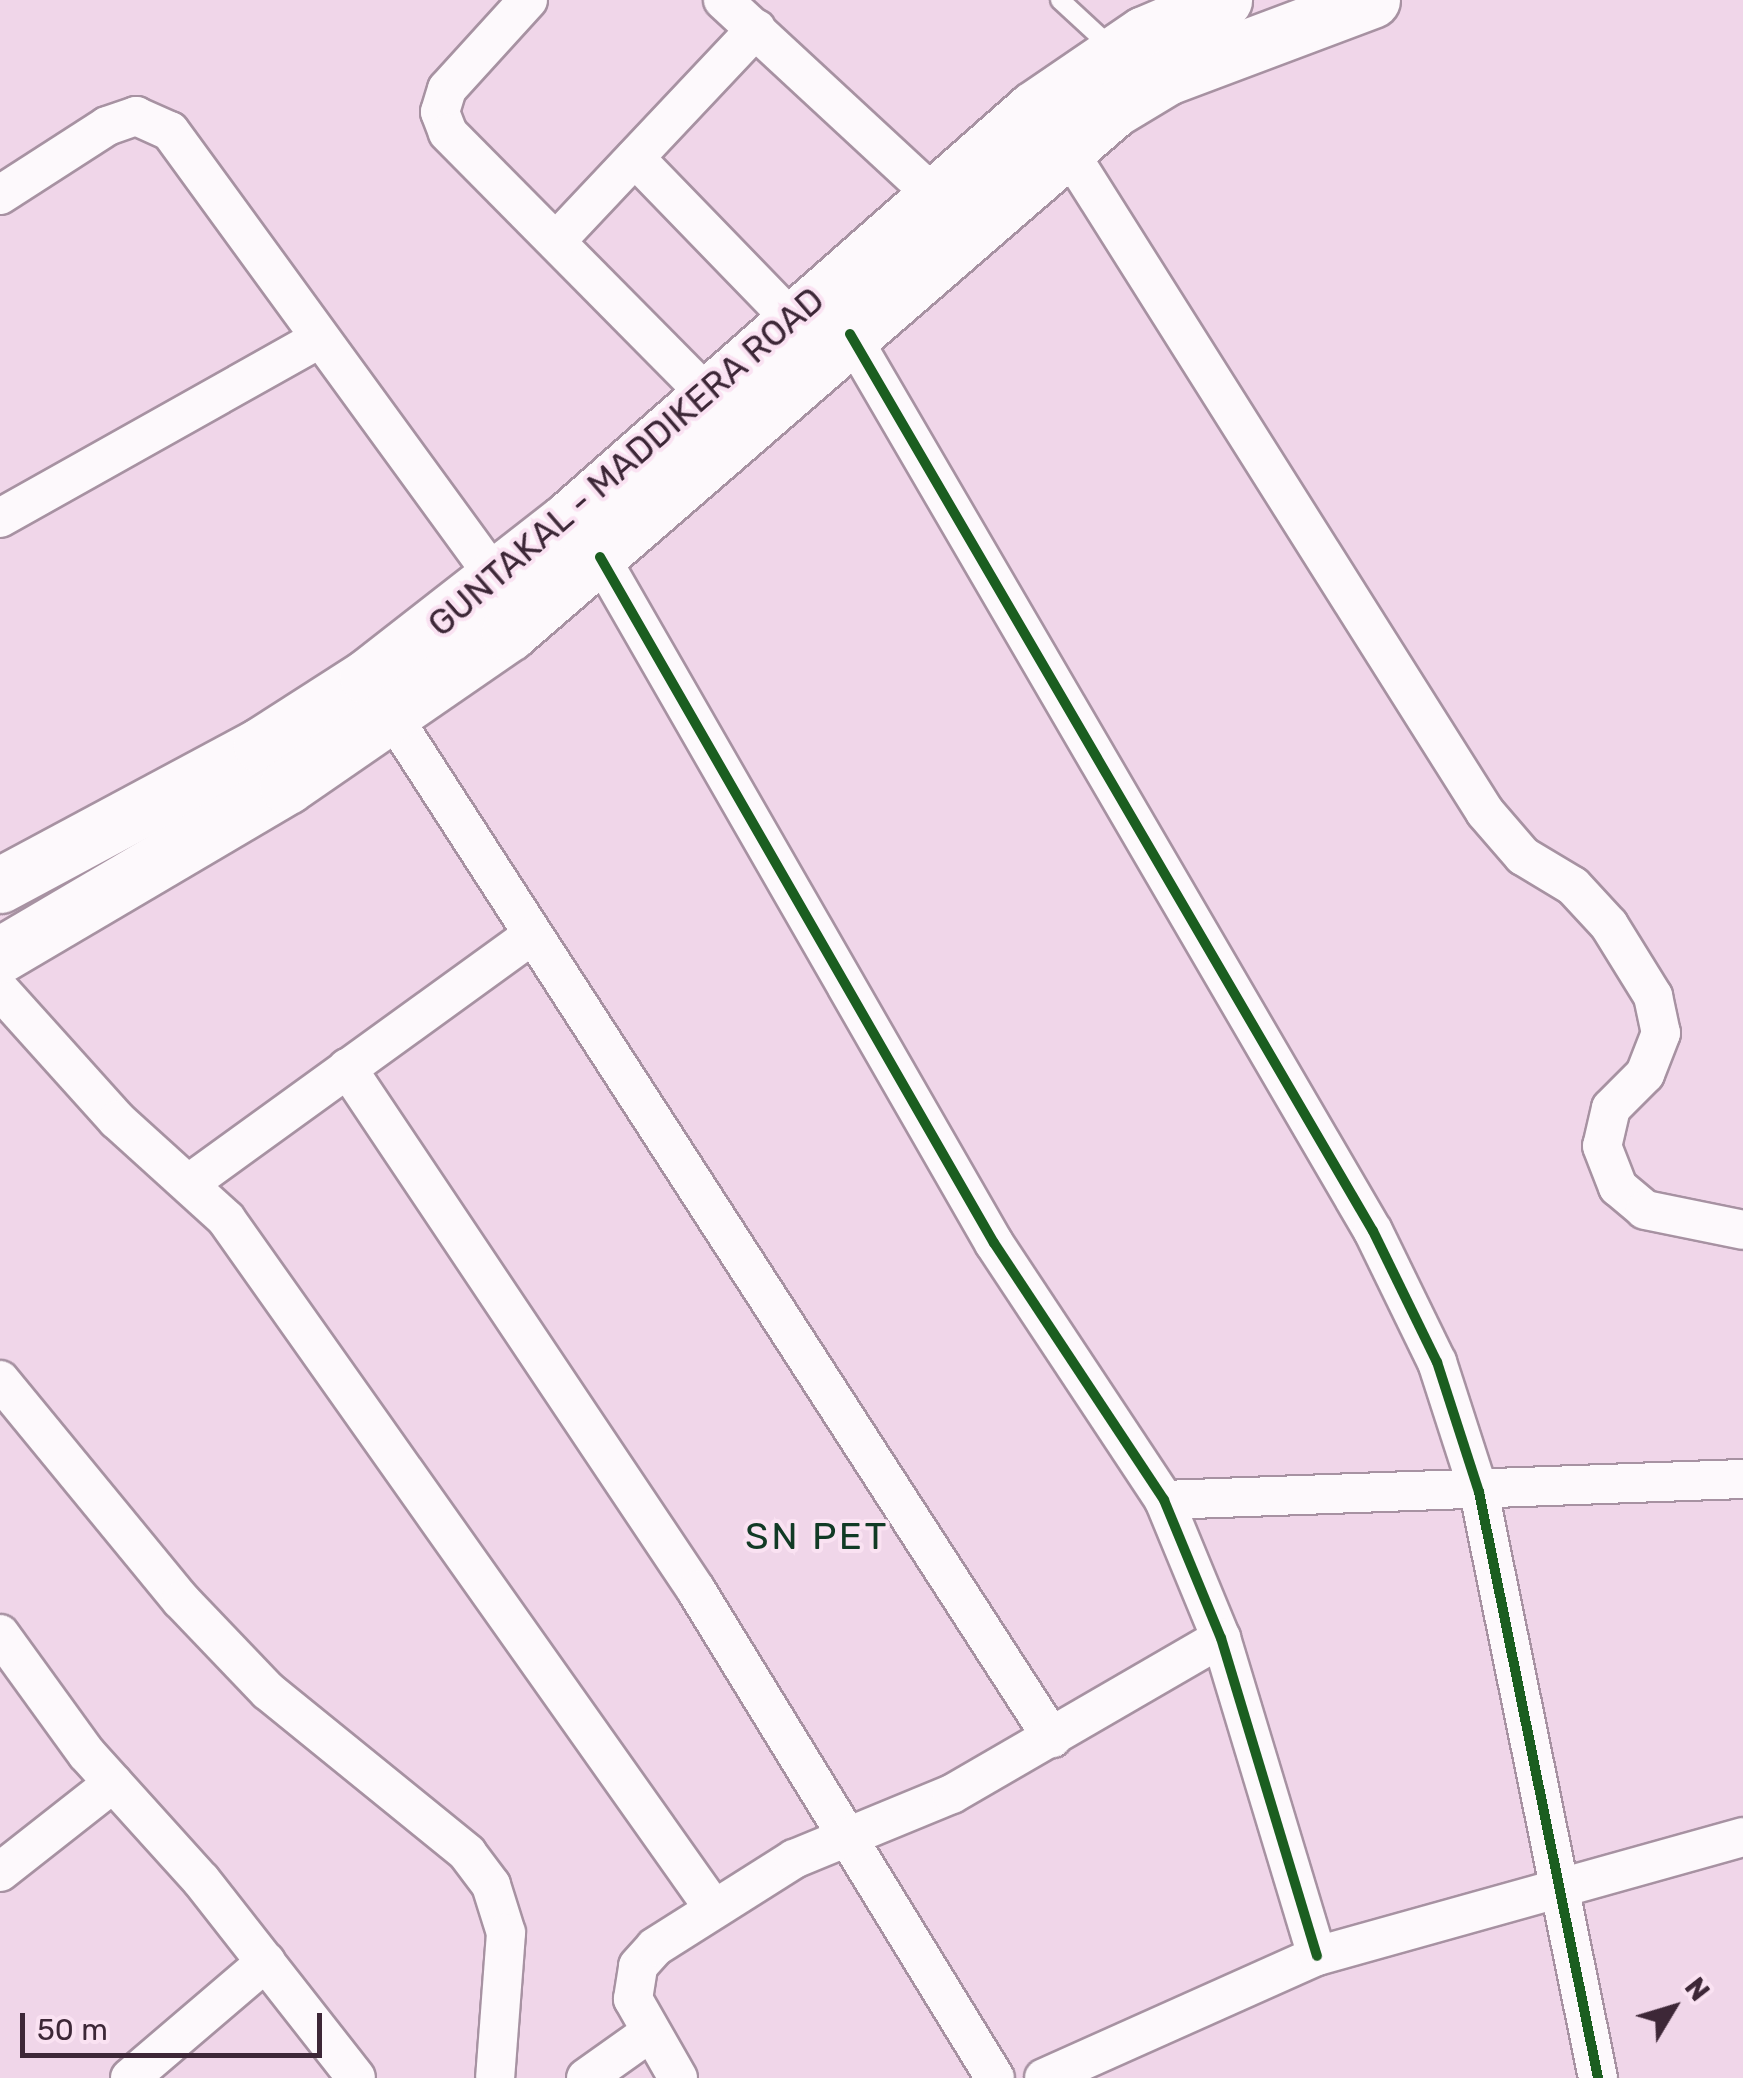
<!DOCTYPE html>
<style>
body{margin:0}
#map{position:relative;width:1743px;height:2078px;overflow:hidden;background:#f0d6e9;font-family:Rubik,sans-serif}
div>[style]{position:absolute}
.roads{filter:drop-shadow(2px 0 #a792a2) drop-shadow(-2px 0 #a792a2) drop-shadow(0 2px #a792a2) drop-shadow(0 -2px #a792a2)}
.service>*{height:18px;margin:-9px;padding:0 9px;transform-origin:9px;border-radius:9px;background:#fdf9fc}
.minor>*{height:38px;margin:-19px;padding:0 19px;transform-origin:19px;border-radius:19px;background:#fdf9fc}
.primary>*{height:55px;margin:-27.5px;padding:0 27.5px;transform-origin:27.5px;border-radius:27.5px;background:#fdf9fc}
.cycleway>*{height:10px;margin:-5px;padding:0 5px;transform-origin:5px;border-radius:5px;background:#1b5e20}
span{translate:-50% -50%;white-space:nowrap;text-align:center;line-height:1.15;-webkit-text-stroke:8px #fae2f2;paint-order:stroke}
.street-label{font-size:35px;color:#3d2737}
.neighbourhood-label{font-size:38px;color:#113a25;letter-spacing:2.5px}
.north{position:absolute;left:1623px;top:1958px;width:100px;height:100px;-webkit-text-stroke:8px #fae2f2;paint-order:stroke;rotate:52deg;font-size:28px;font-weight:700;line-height:40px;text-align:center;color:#3d2737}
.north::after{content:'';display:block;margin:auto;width:35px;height:45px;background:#3d2737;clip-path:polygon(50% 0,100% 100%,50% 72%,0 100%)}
.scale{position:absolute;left:20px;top:2013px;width:302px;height:45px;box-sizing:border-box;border:5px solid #3d2737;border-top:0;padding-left:12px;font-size:30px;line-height:35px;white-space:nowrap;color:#3d2737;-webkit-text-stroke:8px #fae2f2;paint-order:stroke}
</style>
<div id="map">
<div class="roads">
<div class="service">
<div style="left:1060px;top:0;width:71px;rotate:42.7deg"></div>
</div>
<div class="minor">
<div style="left:528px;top:0;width:120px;rotate:132.3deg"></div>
<div style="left:447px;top:89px;width:24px;rotate:107deg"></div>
<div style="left:440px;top:112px;width:22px;rotate:69deg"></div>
<div style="left:448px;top:133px;width:371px;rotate:45.3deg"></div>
<div style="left:723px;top:0;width:289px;rotate:42.8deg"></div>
<div style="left:1065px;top:146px;width:787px;rotate:57.76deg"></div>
<div style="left:1485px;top:812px;width:58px;rotate:49.2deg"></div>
<div style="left:1523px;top:856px;width:58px;rotate:31deg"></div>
<div style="left:1573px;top:886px;width:53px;rotate:47.3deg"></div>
<div style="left:1609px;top:925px;width:84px;rotate:58.2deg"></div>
<div style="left:1653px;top:996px;width:38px;rotate:78deg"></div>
<div style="left:1661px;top:1033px;width:44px;rotate:111.3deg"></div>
<div style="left:1645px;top:1074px;width:48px;rotate:135deg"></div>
<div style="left:1611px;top:1108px;width:39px;rotate:103deg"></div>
<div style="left:1602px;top:1146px;width:44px;rotate:68.7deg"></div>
<div style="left:1618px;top:1187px;width:35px;rotate:40deg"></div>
<div style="left:1645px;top:1210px;width:100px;rotate:11.5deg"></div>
<div style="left:635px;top:158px;width:227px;rotate:45.9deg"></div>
<div style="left:0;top:195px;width:127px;rotate:-32.8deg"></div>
<div style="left:107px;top:126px;width:31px;rotate:-19deg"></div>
<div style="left:136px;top:116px;width:37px;rotate:24deg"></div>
<div style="left:170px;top:131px;width:555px;rotate:53.93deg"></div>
<div style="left:558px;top:239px;width:289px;rotate:-46.7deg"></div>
<div style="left:850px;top:334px;width:1038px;rotate:59.76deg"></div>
<div style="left:1373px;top:1231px;width:146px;rotate:64deg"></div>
<div style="left:1437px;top:1362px;width:137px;rotate:72.1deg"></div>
<div style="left:1479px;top:1492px;width:598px;rotate:78.52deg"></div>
<div style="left:0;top:518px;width:366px;rotate:-29.3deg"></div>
<div style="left:600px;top:557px;width:791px;rotate:60.13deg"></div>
<div style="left:994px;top:1243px;width:308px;rotate:56.5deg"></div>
<div style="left:1164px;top:1500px;width:149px;rotate:67.6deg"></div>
<div style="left:1221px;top:1638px;width:332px;rotate:73.2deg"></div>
<div style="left:378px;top:694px;width:1243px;rotate:57.15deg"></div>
<div style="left:0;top:990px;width:175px;rotate:48deg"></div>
<div style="left:117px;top:1120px;width:147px;rotate:42.2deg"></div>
<div style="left:226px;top:1219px;width:845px;rotate:54.73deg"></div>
<div style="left:347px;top:1068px;width:628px;rotate:56.23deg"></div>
<div style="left:696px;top:1590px;width:572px;rotate:58.5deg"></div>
<div style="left:191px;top:1182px;width:421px;rotate:-35.9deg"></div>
<div style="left:0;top:1380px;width:285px;rotate:50.6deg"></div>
<div style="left:181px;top:1600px;width:126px;rotate:46.3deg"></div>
<div style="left:268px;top:1691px;width:257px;rotate:39.1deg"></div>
<div style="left:467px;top:1853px;width:40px;rotate:53deg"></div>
<div style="left:491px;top:1885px;width:50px;rotate:72.6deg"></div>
<div style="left:506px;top:1933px;width:145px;rotate:94.3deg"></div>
<div style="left:1164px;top:1500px;width:579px;rotate:-2.08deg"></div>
<div style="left:0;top:1634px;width:148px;rotate:54.1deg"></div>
<div style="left:87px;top:1754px;width:170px;rotate:47.9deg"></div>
<div style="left:201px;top:1880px;width:251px;rotate:51.9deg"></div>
<div style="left:0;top:1872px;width:144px;rotate:-38.2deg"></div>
<div style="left:130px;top:2078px;width:179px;rotate:-40.5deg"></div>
<div style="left:586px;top:2078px;width:76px;rotate:-35.4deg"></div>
<div style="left:678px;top:2078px;width:91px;rotate:-119.7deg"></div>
<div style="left:633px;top:1999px;width:33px;rotate:-81deg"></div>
<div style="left:638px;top:1966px;width:25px;rotate:-48deg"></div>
<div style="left:655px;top:1947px;width:165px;rotate:-32.3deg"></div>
<div style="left:794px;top:1859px;width:171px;rotate:-22.4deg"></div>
<div style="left:952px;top:1794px;width:311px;rotate:-30.1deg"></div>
<div style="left:1044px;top:2078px;width:299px;rotate:-24.1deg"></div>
<div style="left:1317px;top:1956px;width:442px;rotate:-15.6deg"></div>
</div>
<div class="primary">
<div style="left:0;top:885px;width:296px;rotate:-28.2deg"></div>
<div style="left:261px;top:745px;width:126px;rotate:-32.7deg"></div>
<div style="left:367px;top:677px;width:255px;rotate:-38deg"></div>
<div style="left:568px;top:520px;width:621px;rotate:-41.41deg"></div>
<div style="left:1034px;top:109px;width:133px;rotate:-34.3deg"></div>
<div style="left:1144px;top:34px;width:87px;rotate:-23deg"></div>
<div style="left:0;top:955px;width:333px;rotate:-30.5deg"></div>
<div style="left:287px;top:786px;width:270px;rotate:-34.6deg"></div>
<div style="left:509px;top:633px;width:800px;rotate:-40.9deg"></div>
<div style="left:1114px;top:109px;width:62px;rotate:-31.1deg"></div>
<div style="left:1167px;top:77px;width:219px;rotate:-20.6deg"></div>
</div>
</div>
<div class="cycleway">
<div style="left:850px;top:334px;width:1038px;rotate:59.76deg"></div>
<div style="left:1373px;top:1231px;width:146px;rotate:64deg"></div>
<div style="left:1437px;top:1362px;width:137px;rotate:72.1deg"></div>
<div style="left:1479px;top:1492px;width:598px;rotate:78.52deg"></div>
<div style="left:600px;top:557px;width:791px;rotate:60.13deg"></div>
<div style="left:994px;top:1243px;width:308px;rotate:56.5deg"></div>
<div style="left:1164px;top:1500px;width:149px;rotate:67.6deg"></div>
<div style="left:1221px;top:1638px;width:332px;rotate:73.2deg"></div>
</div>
<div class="street-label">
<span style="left:626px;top:462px;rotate:-41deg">GUNTAKAL - MADDIKERA ROAD</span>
</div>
<div class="neighbourhood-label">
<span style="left:817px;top:1537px">SN PET</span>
</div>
<div class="north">N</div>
<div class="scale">50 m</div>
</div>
